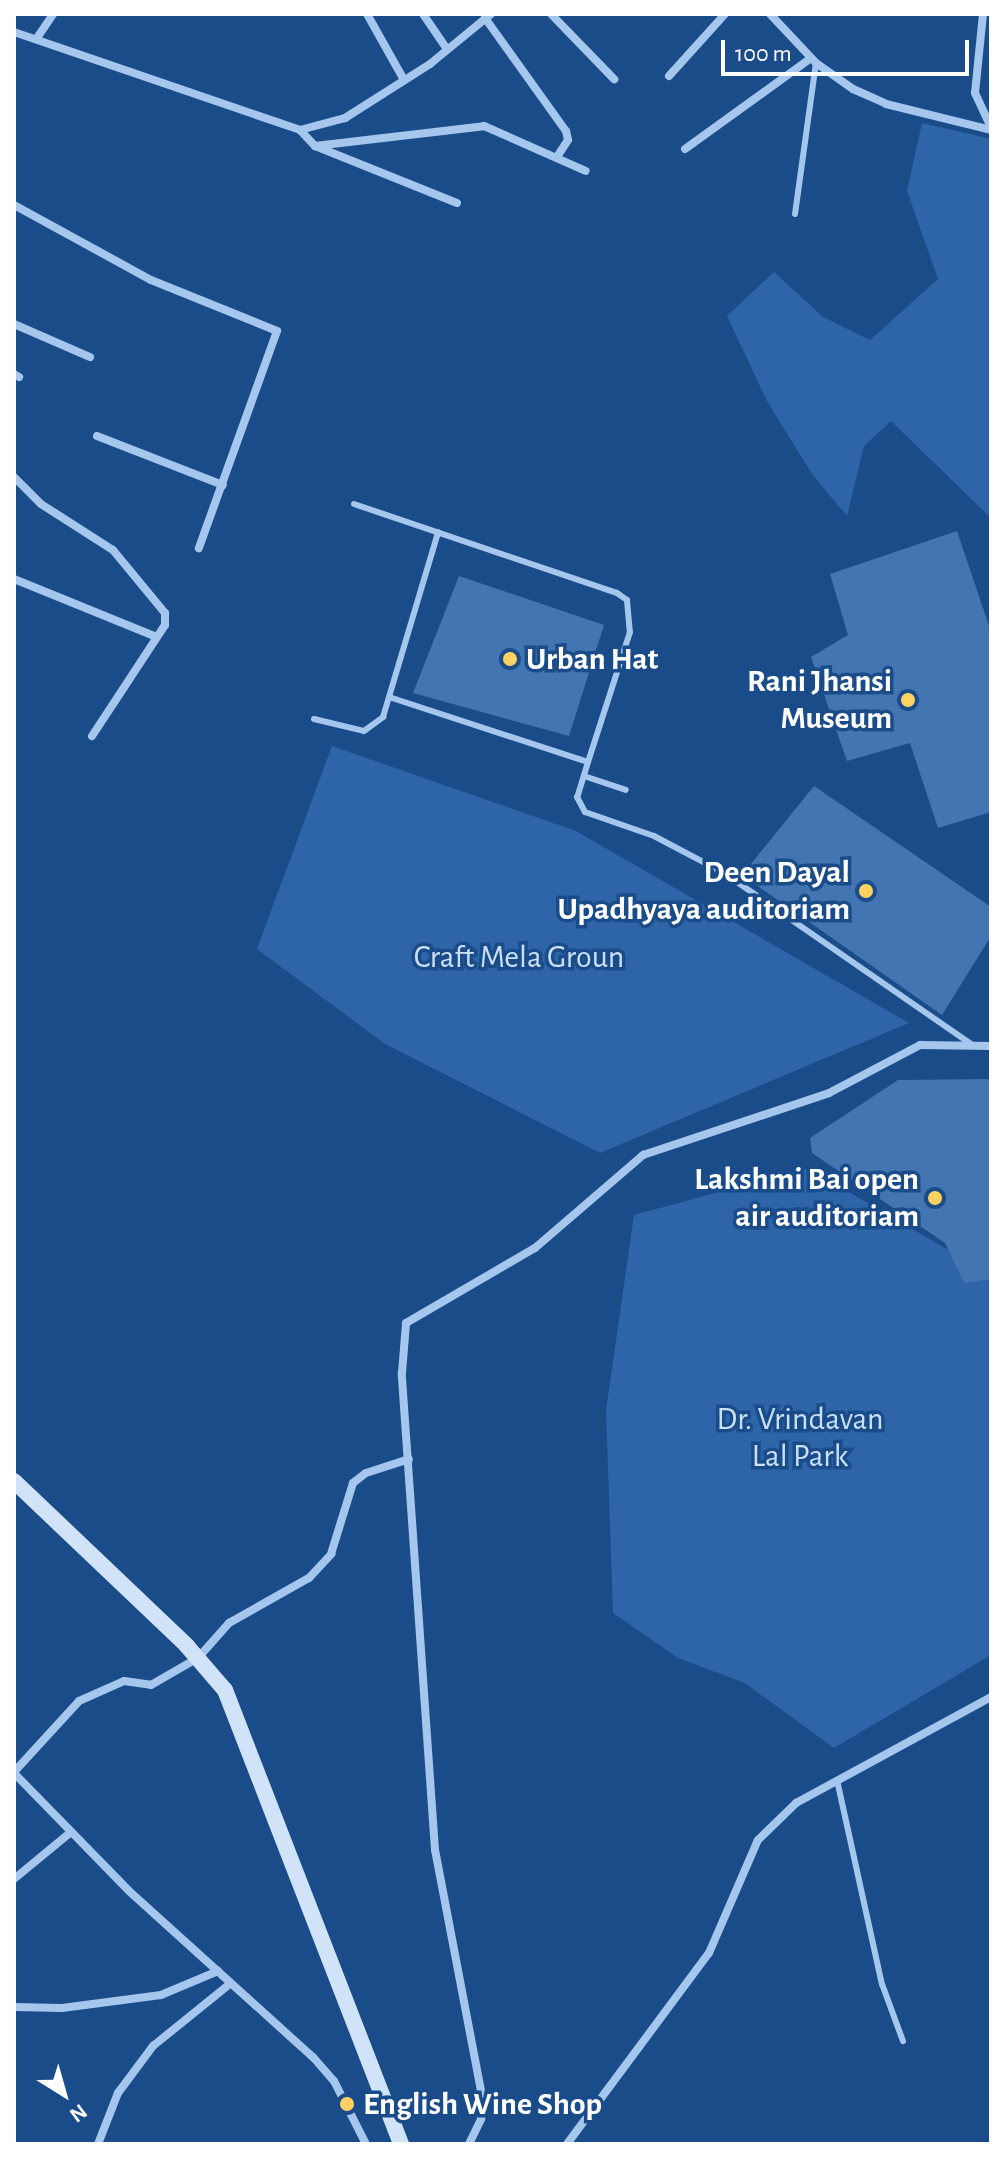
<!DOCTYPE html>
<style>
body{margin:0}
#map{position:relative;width:1005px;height:2158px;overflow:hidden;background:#1a4c8a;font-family:"Alegreya Sans",sans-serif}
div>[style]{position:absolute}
.green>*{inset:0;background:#2d65a8}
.building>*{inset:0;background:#4375b2}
.lane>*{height:6px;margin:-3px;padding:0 3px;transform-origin:3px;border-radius:3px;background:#a5c6ed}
.street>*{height:8px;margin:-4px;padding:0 4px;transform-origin:4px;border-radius:4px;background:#a5c6ed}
.secondary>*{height:16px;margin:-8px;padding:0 8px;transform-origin:8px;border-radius:8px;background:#d1e3f9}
.dots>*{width:22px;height:22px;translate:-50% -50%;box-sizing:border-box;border:4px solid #1a4c8a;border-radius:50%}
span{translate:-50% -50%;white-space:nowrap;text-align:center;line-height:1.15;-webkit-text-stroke:7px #1a4c8a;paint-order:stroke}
.poi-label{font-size:32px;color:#fff;font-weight:700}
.left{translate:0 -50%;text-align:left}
.right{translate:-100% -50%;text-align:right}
.park-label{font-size:32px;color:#cae0f9}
.frame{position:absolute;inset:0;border:16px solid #fff;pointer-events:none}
.north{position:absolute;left:24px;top:2054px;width:80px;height:80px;-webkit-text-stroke:6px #1a4c8a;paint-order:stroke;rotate:143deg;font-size:22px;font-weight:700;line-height:32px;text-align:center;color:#fff}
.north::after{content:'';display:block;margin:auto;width:28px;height:36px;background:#fff;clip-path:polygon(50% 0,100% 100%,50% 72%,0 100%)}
.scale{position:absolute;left:721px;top:40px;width:248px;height:36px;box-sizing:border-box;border:4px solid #fff;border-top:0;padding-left:10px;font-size:24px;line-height:28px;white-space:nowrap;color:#fff;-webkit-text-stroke:6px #1a4c8a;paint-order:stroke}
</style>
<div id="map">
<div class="green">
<div style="clip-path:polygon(922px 123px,991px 139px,991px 518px,891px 421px,864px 446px,847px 516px,812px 474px,767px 401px,727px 316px,774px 272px,823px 317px,870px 340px,938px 279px,907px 191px)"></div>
<div style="clip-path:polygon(332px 746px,576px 831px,909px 1023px,600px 1153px,385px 1044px,257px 949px)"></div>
<div style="clip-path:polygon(808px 1168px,991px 1275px,991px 1655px,834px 1748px,745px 1683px,678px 1658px,613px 1613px,606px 1410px,634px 1215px)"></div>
</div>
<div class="building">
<div style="clip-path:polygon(957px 531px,991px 632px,991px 812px,938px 828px,910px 743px,847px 761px,811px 657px,848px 635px,830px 574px)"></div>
<div style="clip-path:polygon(459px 576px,604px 625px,569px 736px,413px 693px)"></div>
<div style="clip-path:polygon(814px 786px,991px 907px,991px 936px,942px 1015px,742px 875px)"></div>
<div style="clip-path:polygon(991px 1079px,991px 1279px,964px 1283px,945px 1243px,812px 1153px,810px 1138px,898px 1080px)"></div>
</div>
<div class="lane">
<div style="left:795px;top:214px;width:152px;rotate:-82.1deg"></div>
<div style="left:354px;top:504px;width:278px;rotate:18.7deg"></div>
<div style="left:617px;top:593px;width:12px;rotate:35deg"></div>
<div style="left:627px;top:600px;width:32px;rotate:85deg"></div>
<div style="left:630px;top:632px;width:137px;rotate:107.9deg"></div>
<div style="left:389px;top:697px;width:209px;rotate:18.1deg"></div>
<div style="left:588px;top:762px;width:37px;rotate:107deg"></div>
<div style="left:577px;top:797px;width:17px;rotate:62deg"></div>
<div style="left:585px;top:812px;width:73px;rotate:19.2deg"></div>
<div style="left:654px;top:836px;width:79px;rotate:27.9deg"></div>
<div style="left:724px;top:873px;width:300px;rotate:34.7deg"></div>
<div style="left:314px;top:719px;width:51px;rotate:13.5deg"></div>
<div style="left:364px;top:731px;width:24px;rotate:-36deg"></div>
<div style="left:383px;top:717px;width:193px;rotate:-73.4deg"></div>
<div style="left:584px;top:776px;width:44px;rotate:18.4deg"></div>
<div style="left:837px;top:1780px;width:209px;rotate:77.6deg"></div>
<div style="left:882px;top:1984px;width:61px;rotate:69.8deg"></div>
</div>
<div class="street">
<div style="left:367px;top:14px;width:76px;rotate:60.7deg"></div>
<div style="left:423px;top:14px;width:42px;rotate:55.6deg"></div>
<div style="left:551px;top:14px;width:91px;rotate:45.9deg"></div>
<div style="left:770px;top:14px;width:67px;rotate:46.8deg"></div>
<div style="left:816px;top:63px;width:45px;rotate:35.1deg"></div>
<div style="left:853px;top:89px;width:36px;rotate:24deg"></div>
<div style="left:886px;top:104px;width:108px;rotate:13.9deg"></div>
<div style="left:983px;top:14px;width:79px;rotate:95.8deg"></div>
<div style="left:975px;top:93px;width:38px;rotate:65deg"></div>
<div style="left:485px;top:18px;width:139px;rotate:54.4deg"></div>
<div style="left:566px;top:131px;width:9px;rotate:77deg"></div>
<div style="left:568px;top:140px;width:20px;rotate:123deg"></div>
<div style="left:14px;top:32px;width:302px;rotate:18.9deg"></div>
<div style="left:300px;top:130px;width:47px;rotate:-14.9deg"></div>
<div style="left:345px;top:118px;width:101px;rotate:-32.4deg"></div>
<div style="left:430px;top:64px;width:79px;rotate:-39.3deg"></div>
<div style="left:37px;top:38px;width:29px;rotate:-56deg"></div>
<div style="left:669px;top:76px;width:84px;rotate:-47.9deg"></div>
<div style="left:300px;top:130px;width:22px;rotate:47deg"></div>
<div style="left:315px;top:146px;width:153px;rotate:21.9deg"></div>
<div style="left:315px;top:146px;width:170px;rotate:-6.7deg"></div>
<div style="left:484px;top:126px;width:111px;rotate:23.8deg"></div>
<div style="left:685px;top:149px;width:155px;rotate:-35.8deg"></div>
<div style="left:14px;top:205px;width:156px;rotate:28.7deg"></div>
<div style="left:151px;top:280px;width:136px;rotate:22deg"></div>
<div style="left:277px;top:331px;width:231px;rotate:109.8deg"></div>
<div style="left:14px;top:324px;width:83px;rotate:23.5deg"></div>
<div style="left:14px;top:374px;width:6px;rotate:31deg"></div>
<div style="left:97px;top:436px;width:135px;rotate:21.3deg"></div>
<div style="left:14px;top:477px;width:38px;rotate:45deg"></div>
<div style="left:41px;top:504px;width:85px;rotate:32.6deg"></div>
<div style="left:113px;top:550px;width:82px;rotate:50.5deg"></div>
<div style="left:165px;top:613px;width:12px;rotate:90deg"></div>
<div style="left:165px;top:625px;width:133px;rotate:123.3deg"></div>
<div style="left:14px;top:579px;width:154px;rotate:22.1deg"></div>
<div style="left:14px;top:1772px;width:96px;rotate:-47.5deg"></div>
<div style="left:79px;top:1701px;width:49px;rotate:-24deg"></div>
<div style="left:124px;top:1681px;width:27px;rotate:8deg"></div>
<div style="left:151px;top:1685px;width:54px;rotate:-29.9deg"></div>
<div style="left:198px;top:1658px;width:47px;rotate:-48.5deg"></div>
<div style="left:229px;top:1623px;width:92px;rotate:-29.4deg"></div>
<div style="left:309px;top:1578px;width:33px;rotate:-47deg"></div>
<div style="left:331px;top:1554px;width:74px;rotate:-72.8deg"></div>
<div style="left:353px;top:1483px;width:16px;rotate:-38deg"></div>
<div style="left:366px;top:1473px;width:45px;rotate:-18deg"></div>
<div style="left:14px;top:1773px;width:165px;rotate:45.7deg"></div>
<div style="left:129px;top:1891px;width:248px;rotate:42.1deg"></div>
<div style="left:313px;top:2057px;width:32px;rotate:49deg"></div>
<div style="left:334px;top:2081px;width:71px;rotate:63.1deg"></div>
<div style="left:14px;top:1879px;width:74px;rotate:-39.5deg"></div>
<div style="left:14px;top:2007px;width:48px;rotate:1.2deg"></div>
<div style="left:62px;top:2008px;width:100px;rotate:-7.5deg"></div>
<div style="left:161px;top:1995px;width:62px;rotate:-22.8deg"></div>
<div style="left:98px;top:2144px;width:55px;rotate:-68.6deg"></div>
<div style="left:118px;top:2093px;width:59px;rotate:-53.3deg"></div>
<div style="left:153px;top:2046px;width:100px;rotate:-38.9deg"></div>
<div style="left:469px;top:2144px;width:28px;rotate:-64deg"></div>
<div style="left:481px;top:2119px;width:23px;rotate:-88deg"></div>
<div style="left:482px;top:2096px;width:250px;rotate:-100.8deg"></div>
<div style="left:435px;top:1850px;width:478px;rotate:-94deg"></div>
<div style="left:402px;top:1373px;width:50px;rotate:-85.4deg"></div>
<div style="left:406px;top:1323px;width:149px;rotate:-30.2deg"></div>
<div style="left:535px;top:1248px;width:143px;rotate:-40.7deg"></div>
<div style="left:643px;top:1155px;width:196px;rotate:-18.4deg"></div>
<div style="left:829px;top:1093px;width:103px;rotate:-27.8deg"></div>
<div style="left:920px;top:1045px;width:71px;rotate:0.8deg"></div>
<div style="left:567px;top:2144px;width:238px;rotate:-53.4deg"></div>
<div style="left:709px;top:1953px;width:123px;rotate:-66.6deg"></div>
<div style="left:758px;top:1840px;width:53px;rotate:-44.2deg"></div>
<div style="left:796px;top:1803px;width:222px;rotate:-28.5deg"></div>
</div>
<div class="secondary">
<div style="left:14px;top:1481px;width:239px;rotate:43.6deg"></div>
<div style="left:187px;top:1646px;width:58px;rotate:49.2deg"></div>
<div style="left:225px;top:1690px;width:487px;rotate:68.8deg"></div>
</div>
<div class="dots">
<div style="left:510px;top:659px;background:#ffd161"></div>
<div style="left:908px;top:700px;background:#ffd161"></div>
<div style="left:866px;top:891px;background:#ffd161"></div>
<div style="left:935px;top:1198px;background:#ffd161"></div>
<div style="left:347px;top:2104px;background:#ffd161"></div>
</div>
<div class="poi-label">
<span class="left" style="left:526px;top:659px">Urban Hat</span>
<span class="right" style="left:892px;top:700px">Rani Jhansi<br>Museum</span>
<span class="right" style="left:850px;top:891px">Deen Dayal<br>Upadhyaya auditoriam</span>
<span class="right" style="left:919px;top:1198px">Lakshmi Bai open<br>air auditoriam</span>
<span class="left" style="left:363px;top:2104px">English Wine Shop</span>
</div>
<div class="park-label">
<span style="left:519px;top:957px">Craft Mela Groun</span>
<span style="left:800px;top:1438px">Dr. Vrindavan<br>Lal Park</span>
</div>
<div class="frame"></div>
<div class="north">N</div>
<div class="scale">100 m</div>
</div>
